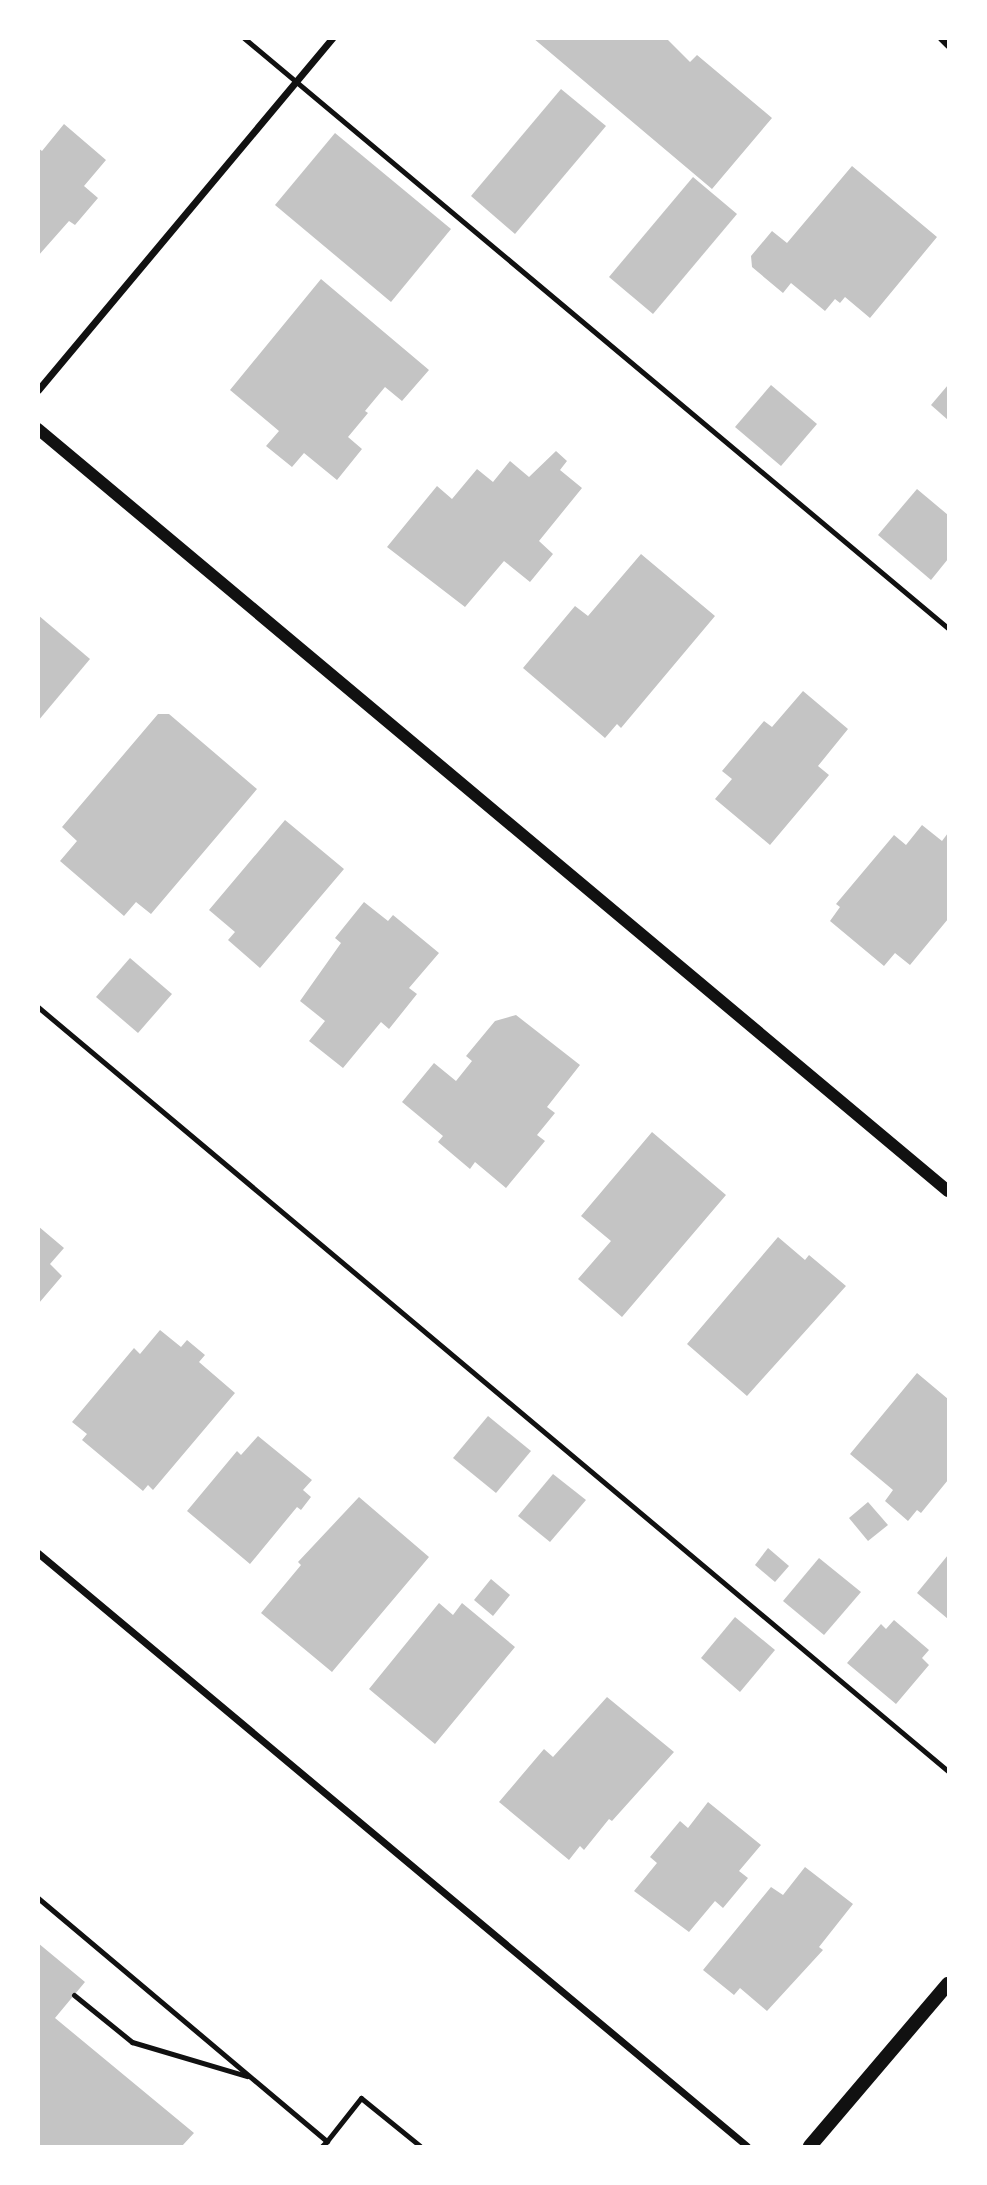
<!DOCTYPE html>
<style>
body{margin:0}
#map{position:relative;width:987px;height:2185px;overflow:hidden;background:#fff;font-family:"Varela Round",sans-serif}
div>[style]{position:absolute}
.building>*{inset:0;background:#c4c4c4}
.service>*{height:5px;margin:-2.5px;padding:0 2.5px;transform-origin:2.5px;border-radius:2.5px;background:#111}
.minor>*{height:7px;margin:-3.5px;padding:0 3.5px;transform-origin:3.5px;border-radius:3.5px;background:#111}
.tertiary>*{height:12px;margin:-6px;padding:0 6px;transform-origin:6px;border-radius:6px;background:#111}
.secondary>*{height:14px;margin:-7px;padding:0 7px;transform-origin:7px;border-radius:7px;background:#111}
span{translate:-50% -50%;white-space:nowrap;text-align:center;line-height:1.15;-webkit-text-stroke:5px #fff;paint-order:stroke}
.frame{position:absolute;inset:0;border:40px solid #fff;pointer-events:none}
</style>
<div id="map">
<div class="building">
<div style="clip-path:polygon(533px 38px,666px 38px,690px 62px,697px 55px,772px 118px,712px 189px)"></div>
<div style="clip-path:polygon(561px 89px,606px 126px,515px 234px,471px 196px)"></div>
<div style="clip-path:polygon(64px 124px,106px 160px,84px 186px,98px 198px,75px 225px,69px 221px,38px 256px,38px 148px,42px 151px)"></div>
<div style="clip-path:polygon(335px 133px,451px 229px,391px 302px,275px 205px)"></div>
<div style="clip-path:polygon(852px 166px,937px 237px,870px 318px,845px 297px,840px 303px,835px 299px,825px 311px,791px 283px,783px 293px,752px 267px,751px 256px,772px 231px,787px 243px)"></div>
<div style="clip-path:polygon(693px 177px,737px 214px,653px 314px,609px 277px)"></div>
<div style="clip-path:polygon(321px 279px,429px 370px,402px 401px,385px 387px,365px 411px,368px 413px,348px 437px,362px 449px,337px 480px,304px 453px,292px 467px,266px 446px,279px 431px,230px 390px)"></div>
<div style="clip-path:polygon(771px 385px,817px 424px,781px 466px,735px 427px)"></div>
<div style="clip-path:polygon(948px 385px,948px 420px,931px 405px)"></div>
<div style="clip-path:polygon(556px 451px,567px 461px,560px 470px,582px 488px,539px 541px,553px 554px,530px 582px,504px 561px,465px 607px,387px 547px,437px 486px,452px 499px,477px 469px,493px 482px,510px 461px,529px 477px)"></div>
<div style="clip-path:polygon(917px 489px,948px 515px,948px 559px,931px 580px,878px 535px)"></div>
<div style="clip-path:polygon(641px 554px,715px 616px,621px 728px,617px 724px,605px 738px,523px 668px,575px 606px,588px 616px)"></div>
<div style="clip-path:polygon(38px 615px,90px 659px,38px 721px)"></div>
<div style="clip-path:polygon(803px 691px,848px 729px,818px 766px,829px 775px,770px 845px,715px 799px,732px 779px,722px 771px,764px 721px,772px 727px)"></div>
<div style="clip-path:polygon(158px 714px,169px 714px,257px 789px,151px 914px,136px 902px,124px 916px,60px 861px,77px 841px,62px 827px)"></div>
<div style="clip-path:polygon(285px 820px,344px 869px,260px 968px,228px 940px,235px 932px,209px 910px)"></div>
<div style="clip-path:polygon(922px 825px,942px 841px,948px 833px,948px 919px,910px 965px,895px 953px,884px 966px,830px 921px,840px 907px,836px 904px,894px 835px,906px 845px)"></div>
<div style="clip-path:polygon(364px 902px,388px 921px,393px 915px,439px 953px,409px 988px,417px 994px,389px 1029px,381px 1022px,343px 1068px,309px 1041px,325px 1021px,300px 1001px,341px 943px,335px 938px)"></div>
<div style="clip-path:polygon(130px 958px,172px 994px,138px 1033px,96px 997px)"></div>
<div style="clip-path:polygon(516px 1015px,580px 1065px,547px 1107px,555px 1113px,537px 1135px,545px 1141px,506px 1188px,475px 1162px,470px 1169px,438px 1142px,443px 1136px,402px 1102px,434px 1063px,456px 1081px,472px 1061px,466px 1056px,495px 1021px)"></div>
<div style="clip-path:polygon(652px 1132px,726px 1195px,622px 1317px,578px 1279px,611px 1241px,581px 1216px)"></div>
<div style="clip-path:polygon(38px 1226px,64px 1248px,50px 1264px,62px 1276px,39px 1303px,38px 1310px)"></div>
<div style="clip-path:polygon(778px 1237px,805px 1260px,809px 1255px,846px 1286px,747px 1396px,687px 1344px)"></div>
<div style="clip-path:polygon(160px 1330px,181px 1347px,187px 1340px,205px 1355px,199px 1362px,235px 1393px,153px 1490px,148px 1485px,143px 1491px,82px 1440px,87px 1434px,72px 1422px,134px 1348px,140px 1354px)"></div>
<div style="clip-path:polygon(917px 1373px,948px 1399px,948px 1480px,921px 1513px,917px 1510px,908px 1521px,885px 1501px,893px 1490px,850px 1454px)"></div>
<div style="clip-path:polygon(488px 1416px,531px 1451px,496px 1493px,453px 1458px)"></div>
<div style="clip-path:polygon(258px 1436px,312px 1480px,303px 1490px,311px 1497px,301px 1510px,297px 1507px,250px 1564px,187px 1511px,237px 1451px,241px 1455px)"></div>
<div style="clip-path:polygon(553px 1474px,586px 1500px,550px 1542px,518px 1516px)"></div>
<div style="clip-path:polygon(359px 1497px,429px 1557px,332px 1672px,261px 1613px,301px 1565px,298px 1562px)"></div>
<div style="clip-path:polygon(868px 1502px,888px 1525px,868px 1541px,849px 1518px)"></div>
<div style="clip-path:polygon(768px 1548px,789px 1566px,775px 1582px,755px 1565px)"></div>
<div style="clip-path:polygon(948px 1555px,948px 1619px,917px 1593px)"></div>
<div style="clip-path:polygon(819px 1558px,861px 1592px,824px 1635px,783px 1601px)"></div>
<div style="clip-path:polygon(491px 1579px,510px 1595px,493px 1616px,474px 1600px)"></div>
<div style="clip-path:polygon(439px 1603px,453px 1615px,462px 1603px,515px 1647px,435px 1744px,369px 1689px)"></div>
<div style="clip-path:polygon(735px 1617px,775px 1650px,740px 1692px,701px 1658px)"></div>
<div style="clip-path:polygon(894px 1620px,929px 1650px,922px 1658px,929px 1665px,896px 1704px,847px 1663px,881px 1624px,886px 1629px)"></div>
<div style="clip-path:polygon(607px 1697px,674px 1752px,612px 1821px,609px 1819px,584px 1850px,580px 1846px,569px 1860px,499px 1802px,544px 1749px,553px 1757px)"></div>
<div style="clip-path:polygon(708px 1802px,761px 1845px,739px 1871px,748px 1878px,723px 1908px,715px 1901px,689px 1932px,634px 1891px,657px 1863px,650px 1857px,680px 1821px,688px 1828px)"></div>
<div style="clip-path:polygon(805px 1867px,853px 1904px,819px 1947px,823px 1950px,767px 2011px,740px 1988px,734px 1995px,703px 1970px,771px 1887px,783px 1895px)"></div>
<div style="clip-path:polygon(38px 1943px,85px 1982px,55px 2018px,194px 2133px,182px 2146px,38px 2146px)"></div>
</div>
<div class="service">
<div style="left:244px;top:38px;width:919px;rotate:39.97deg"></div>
<div style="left:38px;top:1007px;width:1188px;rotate:40.02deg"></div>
<div style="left:38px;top:1898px;width:378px;rotate:40.1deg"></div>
<div style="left:327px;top:2141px;width:7px;rotate:135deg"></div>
<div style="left:74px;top:1995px;width:75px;rotate:39deg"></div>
<div style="left:132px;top:2042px;width:120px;rotate:16.5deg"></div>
<div style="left:327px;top:2141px;width:55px;rotate:-51.7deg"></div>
<div style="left:361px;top:2098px;width:76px;rotate:39.1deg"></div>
</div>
<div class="minor">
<div style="left:941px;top:38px;width:10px;rotate:45deg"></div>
<div style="left:38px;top:390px;width:459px;rotate:-50.1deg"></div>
<div style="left:38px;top:1553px;width:924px;rotate:39.91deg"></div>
</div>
<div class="tertiary">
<div style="left:38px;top:429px;width:1187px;rotate:39.94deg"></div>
</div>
<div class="secondary">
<div style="left:810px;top:2146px;width:213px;rotate:-49.6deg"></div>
</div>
<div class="frame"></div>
</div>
